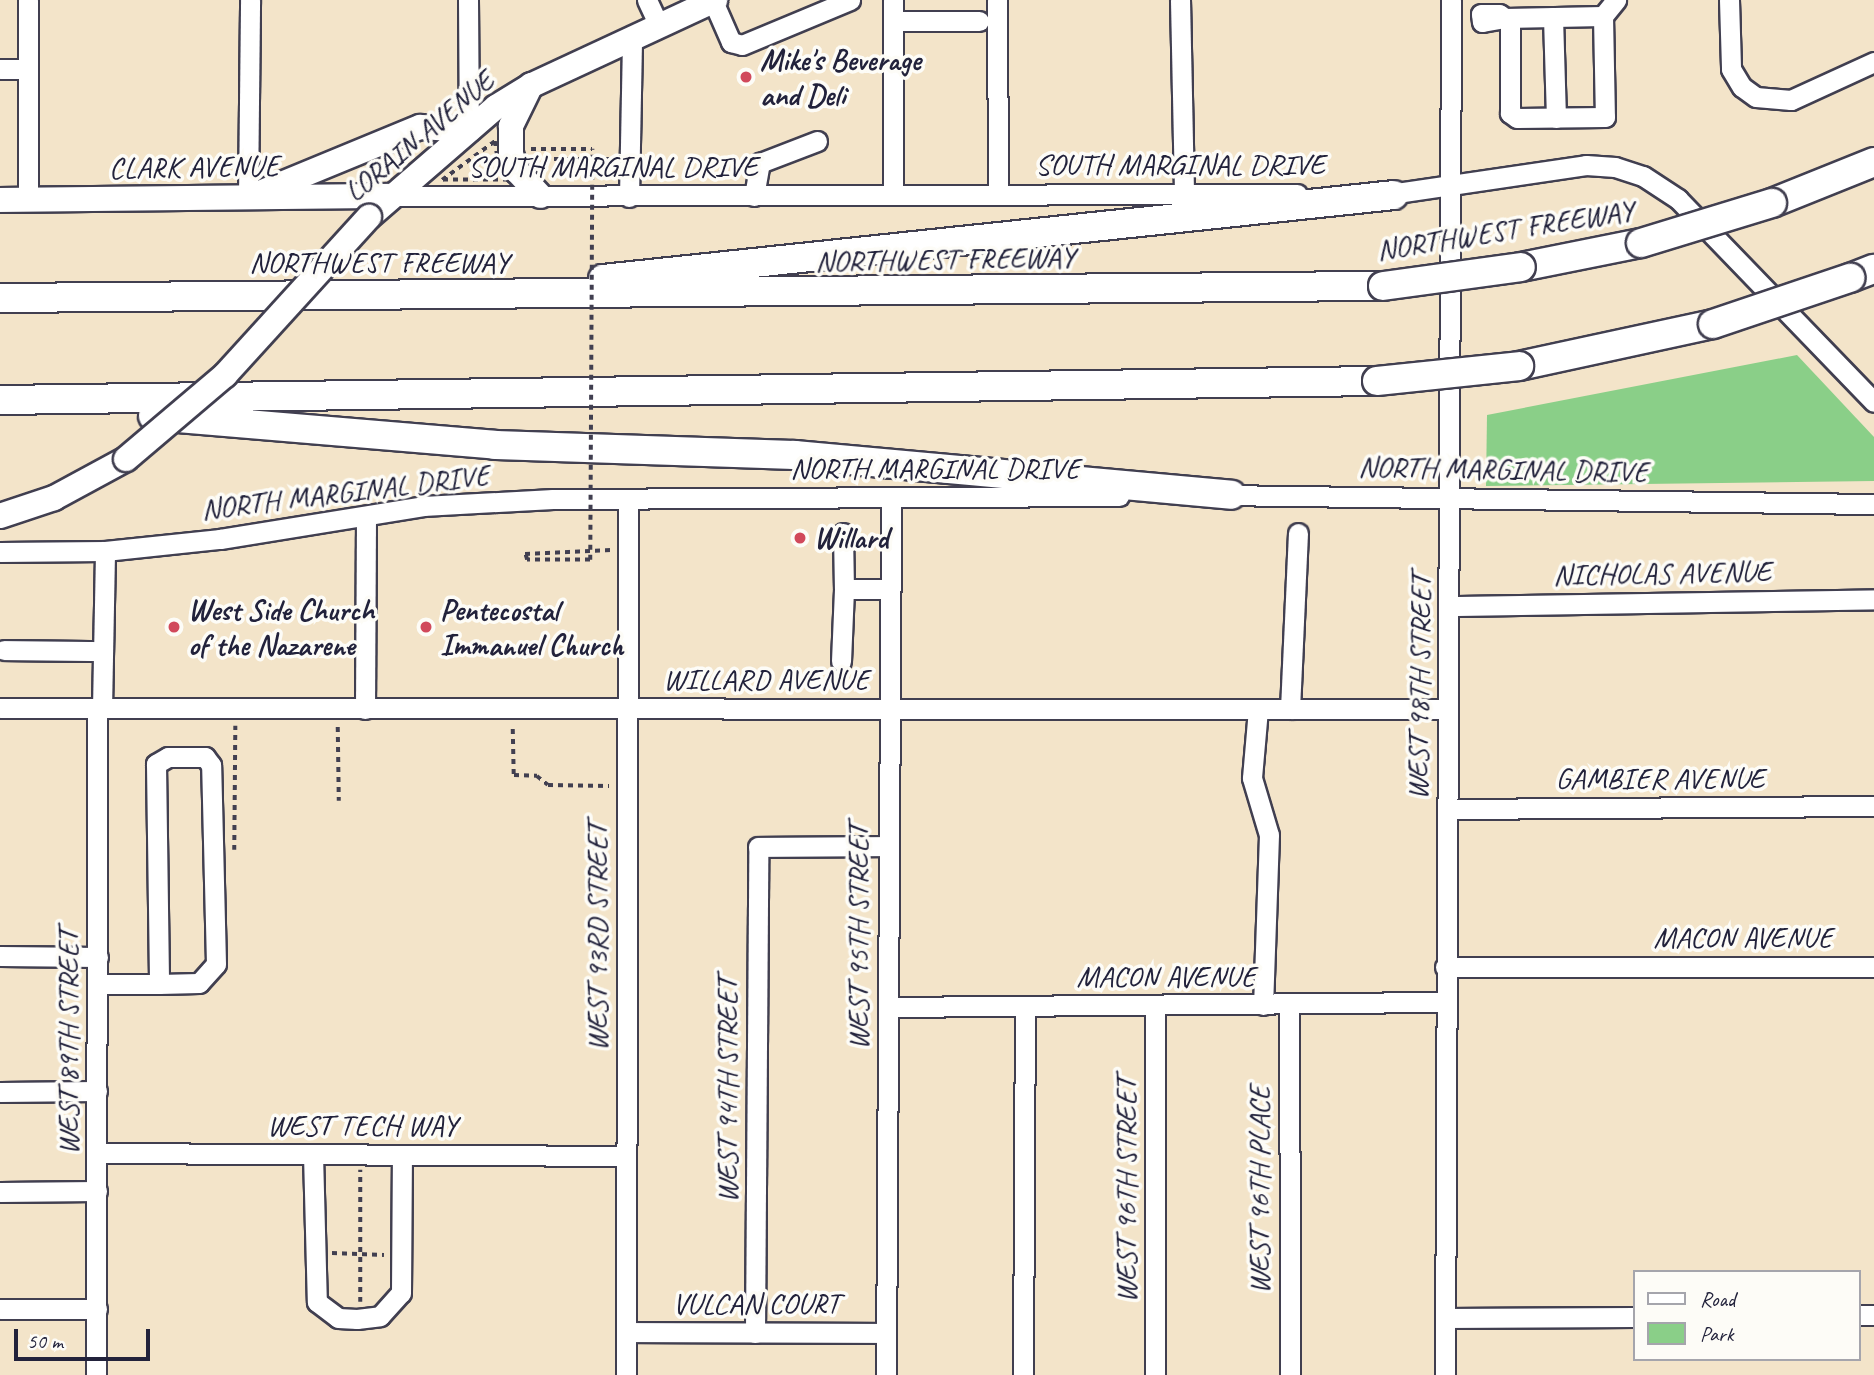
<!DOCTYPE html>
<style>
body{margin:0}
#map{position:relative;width:1874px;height:1375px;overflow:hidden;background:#f3e4c9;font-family:Caveat,sans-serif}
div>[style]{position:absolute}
.green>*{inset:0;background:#8acf88}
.path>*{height:3.5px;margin-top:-1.75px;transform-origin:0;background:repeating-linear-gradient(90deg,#413f50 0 5px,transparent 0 10px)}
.roads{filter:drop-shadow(2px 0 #413f50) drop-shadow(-2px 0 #413f50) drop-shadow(0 2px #413f50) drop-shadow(0 -2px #413f50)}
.minor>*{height:19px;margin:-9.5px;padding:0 9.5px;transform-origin:9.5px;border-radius:9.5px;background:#fff}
.major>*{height:24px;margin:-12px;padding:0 12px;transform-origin:12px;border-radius:12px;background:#fff}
.highway>*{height:28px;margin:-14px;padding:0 14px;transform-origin:14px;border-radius:14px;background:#fff}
.path-bridge>*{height:3.5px;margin-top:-1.75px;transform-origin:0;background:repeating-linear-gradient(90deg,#413f50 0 5px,transparent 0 10px)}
.bridges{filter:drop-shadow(2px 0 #413f50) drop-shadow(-2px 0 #413f50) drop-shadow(0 2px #413f50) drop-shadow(0 -2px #413f50)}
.major-bridge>*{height:24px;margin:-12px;padding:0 12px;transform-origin:12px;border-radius:12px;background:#fff}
.highway-bridge>*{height:28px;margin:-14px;padding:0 14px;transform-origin:14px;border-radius:14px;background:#fff}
.dots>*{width:19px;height:19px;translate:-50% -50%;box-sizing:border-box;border:4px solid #fdfcf7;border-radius:50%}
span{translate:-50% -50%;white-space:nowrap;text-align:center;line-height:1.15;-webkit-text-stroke:7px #fdfcf7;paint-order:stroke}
.poi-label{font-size:30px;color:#22223b;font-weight:700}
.left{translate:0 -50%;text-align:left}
.street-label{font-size:30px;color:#22223b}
.legend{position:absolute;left:1633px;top:1270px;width:228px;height:91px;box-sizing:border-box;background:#fdfcf7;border:2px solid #a5a5ac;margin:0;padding:9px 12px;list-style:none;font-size:21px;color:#22223b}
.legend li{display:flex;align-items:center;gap:14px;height:35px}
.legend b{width:35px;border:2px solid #a5a5ac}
.scale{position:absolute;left:14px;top:1329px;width:136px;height:32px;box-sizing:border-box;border:4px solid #22223b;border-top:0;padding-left:9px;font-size:21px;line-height:24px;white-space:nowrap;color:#22223b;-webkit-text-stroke:5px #fdfcf7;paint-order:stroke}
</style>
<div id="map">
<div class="green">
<div style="clip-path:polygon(1797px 355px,1874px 437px,1874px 481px,1486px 486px,1487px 415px)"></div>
</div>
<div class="path">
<div style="left:495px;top:141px;width:31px;rotate:81deg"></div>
<div style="left:500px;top:172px;width:11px;rotate:45deg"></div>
<div style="left:508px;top:180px;width:66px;rotate:180deg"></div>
<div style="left:442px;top:180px;width:66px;rotate:-36.3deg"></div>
<div style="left:531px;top:149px;width:61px"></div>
<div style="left:534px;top:159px;width:80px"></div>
<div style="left:590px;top:560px;width:63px;rotate:180deg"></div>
<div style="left:527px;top:560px;width:6px;rotate:-108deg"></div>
<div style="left:525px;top:554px;width:86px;rotate:-2.7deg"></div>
<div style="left:338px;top:727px;width:74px;rotate:89.2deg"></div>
<div style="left:513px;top:729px;width:46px;rotate:88.8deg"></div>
<div style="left:514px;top:775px;width:23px;rotate:2deg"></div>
<div style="left:537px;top:776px;width:14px;rotate:39deg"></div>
<div style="left:548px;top:785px;width:61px;rotate:0.9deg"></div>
<div style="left:234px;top:850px;width:124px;rotate:-89.5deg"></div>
<div style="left:332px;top:1253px;width:52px;rotate:2.2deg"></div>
<div style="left:360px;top:1302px;width:132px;rotate:-90deg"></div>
</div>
<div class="roads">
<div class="minor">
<div style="left:468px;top:0;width:130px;rotate:89.6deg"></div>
<div style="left:647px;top:0;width:26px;rotate:65deg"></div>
<div style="left:893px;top:0;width:192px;rotate:90deg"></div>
<div style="left:997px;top:0;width:192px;rotate:89.7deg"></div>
<div style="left:1180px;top:0;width:193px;rotate:88.8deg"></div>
<div style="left:1729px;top:0;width:69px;rotate:88.3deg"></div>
<div style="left:1731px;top:69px;width:21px;rotate:59deg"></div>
<div style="left:1742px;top:87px;width:17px;rotate:36deg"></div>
<div style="left:1756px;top:97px;width:35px;rotate:5deg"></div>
<div style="left:1791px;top:100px;width:91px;rotate:-24.6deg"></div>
<div style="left:713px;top:1px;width:45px;rotate:66.3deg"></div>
<div style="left:731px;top:42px;width:11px;rotate:15deg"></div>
<div style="left:742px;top:45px;width:117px;rotate:-22.6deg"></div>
<div style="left:1481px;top:14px;width:18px"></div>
<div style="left:1499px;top:14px;width:7px;rotate:34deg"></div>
<div style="left:1505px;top:18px;width:23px;rotate:170deg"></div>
<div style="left:1482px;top:22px;width:8px;rotate:-97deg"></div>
<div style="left:1603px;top:16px;width:21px;rotate:-51deg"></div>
<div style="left:1553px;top:17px;width:101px;rotate:88.3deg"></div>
<div style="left:1505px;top:18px;width:98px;rotate:-1.2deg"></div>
<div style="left:1603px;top:16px;width:101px;rotate:88.9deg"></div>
<div style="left:1605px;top:117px;width:88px;rotate:179.3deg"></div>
<div style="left:1517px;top:118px;width:9px;rotate:-144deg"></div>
<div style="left:1510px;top:113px;width:95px;rotate:-90deg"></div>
<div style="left:893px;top:21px;width:86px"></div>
<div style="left:0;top:69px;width:28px"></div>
<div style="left:1383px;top:195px;width:205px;rotate:-8.4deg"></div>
<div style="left:1586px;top:165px;width:29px;rotate:4deg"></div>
<div style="left:1615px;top:167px;width:29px;rotate:18deg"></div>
<div style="left:1643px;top:176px;width:42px;rotate:33.3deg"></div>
<div style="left:1678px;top:199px;width:282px;rotate:46deg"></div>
<div style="left:388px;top:196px;width:909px;rotate:-0.13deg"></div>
<div style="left:754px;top:196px;width:34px;rotate:-80deg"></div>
<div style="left:760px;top:163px;width:61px;rotate:-21.1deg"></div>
<div style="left:629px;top:197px;width:161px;rotate:-88.9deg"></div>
<div style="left:248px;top:198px;width:198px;rotate:-89.4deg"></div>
<div style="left:28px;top:200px;width:200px;rotate:-90deg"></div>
<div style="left:1219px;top:495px;width:655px;rotate:0.79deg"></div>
<div style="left:843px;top:533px;width:56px;rotate:89deg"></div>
<div style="left:0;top:552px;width:105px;rotate:-0.5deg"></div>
<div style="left:105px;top:551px;width:116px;rotate:-6deg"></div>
<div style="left:220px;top:539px;width:206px;rotate:-9.2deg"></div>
<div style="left:423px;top:506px;width:130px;rotate:-3.1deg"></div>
<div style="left:553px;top:499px;width:566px;rotate:-0.3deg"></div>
<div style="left:1451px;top:606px;width:423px;rotate:-0.9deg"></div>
<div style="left:4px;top:650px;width:99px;rotate:0.6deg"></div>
<div style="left:841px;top:661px;width:72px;rotate:-87.6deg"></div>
<div style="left:844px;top:589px;width:46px"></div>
<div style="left:0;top:708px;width:1448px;rotate:0.04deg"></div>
<div style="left:102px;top:709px;width:158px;rotate:-88.9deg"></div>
<div style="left:365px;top:709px;width:193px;rotate:-89.7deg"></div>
<div style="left:1258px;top:709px;width:69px;rotate:95deg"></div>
<div style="left:1252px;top:778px;width:59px;rotate:73.4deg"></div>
<div style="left:1269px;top:835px;width:170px;rotate:92deg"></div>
<div style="left:1290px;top:709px;width:176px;rotate:-87.4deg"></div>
<div style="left:1447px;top:809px;width:427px;rotate:-0.4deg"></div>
<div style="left:0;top:956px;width:98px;rotate:0.6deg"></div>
<div style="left:1445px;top:967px;width:429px"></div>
<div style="left:98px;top:984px;width:61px"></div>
<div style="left:159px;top:984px;width:40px;rotate:-1.4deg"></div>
<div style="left:199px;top:983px;width:25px;rotate:-48deg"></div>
<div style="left:216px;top:964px;width:199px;rotate:-91.4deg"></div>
<div style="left:211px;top:765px;width:10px;rotate:-127deg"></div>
<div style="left:205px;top:757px;width:37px;rotate:180deg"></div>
<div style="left:168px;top:757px;width:14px;rotate:150deg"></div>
<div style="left:156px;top:764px;width:220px;rotate:89.2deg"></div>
<div style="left:1289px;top:1005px;width:370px;rotate:89.8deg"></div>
<div style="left:1155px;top:1006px;width:369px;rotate:90deg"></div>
<div style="left:889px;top:1007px;width:556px;rotate:-0.52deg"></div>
<div style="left:0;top:1092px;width:97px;rotate:-0.6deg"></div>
<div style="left:97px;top:1153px;width:529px;rotate:0.32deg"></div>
<div style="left:313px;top:1154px;width:148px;rotate:88.5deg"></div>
<div style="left:317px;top:1302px;width:26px;rotate:37deg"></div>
<div style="left:338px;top:1318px;width:19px;rotate:3deg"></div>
<div style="left:357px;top:1319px;width:23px;rotate:-7deg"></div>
<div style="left:380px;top:1316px;width:31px;rotate:-48deg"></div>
<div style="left:401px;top:1293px;width:138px;rotate:-89.6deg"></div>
<div style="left:0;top:1192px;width:97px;rotate:-0.6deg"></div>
<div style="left:0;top:1309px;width:97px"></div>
<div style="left:1858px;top:1315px;width:16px"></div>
<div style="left:1445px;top:1318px;width:189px;rotate:-0.3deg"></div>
<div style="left:626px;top:1332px;width:260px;rotate:0.2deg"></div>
<div style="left:755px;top:1333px;width:486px;rotate:-89.6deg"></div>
<div style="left:758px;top:847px;width:130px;rotate:-0.4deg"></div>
<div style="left:96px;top:1375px;width:666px;rotate:-89.91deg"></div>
<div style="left:626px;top:1375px;width:876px;rotate:-89.87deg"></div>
<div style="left:886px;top:1375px;width:876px;rotate:-89.67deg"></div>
<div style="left:1023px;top:1375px;width:369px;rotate:-89.7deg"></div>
<div style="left:1445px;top:1375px;width:1375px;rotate:-89.75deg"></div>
</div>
<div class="major">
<div style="left:531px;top:85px;width:46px;rotate:116deg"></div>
<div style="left:511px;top:126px;width:28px;rotate:90deg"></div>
<div style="left:511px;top:154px;width:18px;rotate:71deg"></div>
<div style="left:517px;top:171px;width:34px;rotate:47deg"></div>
<div style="left:262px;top:192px;width:171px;rotate:-22.4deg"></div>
<div style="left:420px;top:127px;width:49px;rotate:3.5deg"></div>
<div style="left:0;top:200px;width:388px;rotate:-0.6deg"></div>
<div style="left:369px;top:217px;width:168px;rotate:-40.9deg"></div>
<div style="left:496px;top:107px;width:42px;rotate:-31.4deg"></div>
<div style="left:532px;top:85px;width:202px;rotate:-24.9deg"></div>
<div style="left:0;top:516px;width:57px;rotate:-18.4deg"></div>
<div style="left:54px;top:498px;width:82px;rotate:-28.4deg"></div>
</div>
<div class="highway">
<div style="left:1772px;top:203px;width:110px;rotate:-21.9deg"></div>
<div style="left:1521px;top:267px;width:122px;rotate:-11.3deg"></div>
<div style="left:1850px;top:278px;width:26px;rotate:-21deg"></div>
<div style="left:603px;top:279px;width:795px;rotate:-6.06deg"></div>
<div style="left:0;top:298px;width:1383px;rotate:-0.5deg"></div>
<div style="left:1519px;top:366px;width:198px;rotate:-12.2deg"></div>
<div style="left:0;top:400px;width:1377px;rotate:-0.79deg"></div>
<div style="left:153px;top:416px;width:343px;rotate:4.8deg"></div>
<div style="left:495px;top:445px;width:300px;rotate:1.9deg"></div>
<div style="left:795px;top:455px;width:438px;rotate:5.2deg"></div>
</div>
</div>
<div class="path-bridge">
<div style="left:590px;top:560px;width:411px;rotate:-89.7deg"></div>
</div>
<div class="bridges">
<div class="major-bridge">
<div style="left:126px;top:459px;width:130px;rotate:-40.3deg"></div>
<div style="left:225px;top:375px;width:214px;rotate:-47.7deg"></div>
</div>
<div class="highway-bridge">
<div style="left:1641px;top:243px;width:137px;rotate:-17deg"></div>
<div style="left:1383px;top:286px;width:139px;rotate:-7.8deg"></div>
<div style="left:1713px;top:324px;width:145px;rotate:-18.6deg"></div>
<div style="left:1377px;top:381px;width:143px;rotate:-6deg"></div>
</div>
</div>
<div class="dots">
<div style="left:746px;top:77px;background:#d1495b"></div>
<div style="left:800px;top:538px;background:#d1495b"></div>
<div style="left:174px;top:627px;background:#d1495b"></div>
<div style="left:426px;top:627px;background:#d1495b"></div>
</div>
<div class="poi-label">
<span class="left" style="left:760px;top:77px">Mike's Beverage<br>and Deli</span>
<span class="left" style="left:814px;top:538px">Willard</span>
<span class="left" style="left:188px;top:627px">West Side Church<br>of the Nazarene</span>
<span class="left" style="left:440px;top:627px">Pentecostal<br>Immanuel Church</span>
</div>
<div class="street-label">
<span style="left:419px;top:136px;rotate:-40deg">LORAIN AVENUE</span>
<span style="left:1180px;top:164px">SOUTH MARGINAL DRIVE</span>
<span style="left:613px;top:166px">SOUTH MARGINAL DRIVE</span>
<span style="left:194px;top:167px;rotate:-1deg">CLARK AVENUE</span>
<span style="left:1505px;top:230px;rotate:-9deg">NORTHWEST FREEWAY</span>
<span style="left:945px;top:259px;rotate:-1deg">NORTHWEST FREEWAY</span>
<span style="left:379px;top:262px">NORTHWEST FREEWAY</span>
<span style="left:935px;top:468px">NORTH MARGINAL DRIVE</span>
<span style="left:1503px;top:469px;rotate:1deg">NORTH MARGINAL DRIVE</span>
<span style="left:345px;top:492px;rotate:-7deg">NORTH MARGINAL DRIVE</span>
<span style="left:1662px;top:573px;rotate:-1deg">NICHOLAS AVENUE</span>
<span style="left:766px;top:679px">WILLARD AVENUE</span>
<span style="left:1419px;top:687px;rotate:-89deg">WEST 98TH STREET</span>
<span style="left:1660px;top:778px">GAMBIER AVENUE</span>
<span style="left:597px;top:937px;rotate:-90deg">WEST 93RD STREET</span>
<span style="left:858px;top:937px;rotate:-90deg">WEST 95TH STREET</span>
<span style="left:1743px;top:937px">MACON AVENUE</span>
<span style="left:1166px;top:976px">MACON AVENUE</span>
<span style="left:68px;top:1042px;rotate:-90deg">WEST 89TH STREET</span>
<span style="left:727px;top:1090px;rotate:-90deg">WEST 94TH STREET</span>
<span style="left:362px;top:1125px">WEST TECH WAY</span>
<span style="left:1126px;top:1190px;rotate:-90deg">WEST 96TH STREET</span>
<span style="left:1259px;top:1190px;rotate:-90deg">WEST 96TH PLACE</span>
<span style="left:756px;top:1303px">VULCAN COURT</span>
</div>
<ul class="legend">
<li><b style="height:9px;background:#fff"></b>Road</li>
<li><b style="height:19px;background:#8acf88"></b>Park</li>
</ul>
<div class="scale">50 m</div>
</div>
